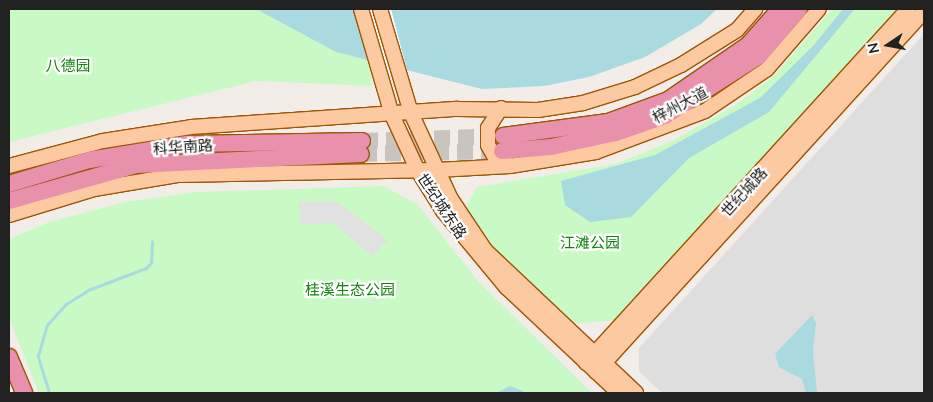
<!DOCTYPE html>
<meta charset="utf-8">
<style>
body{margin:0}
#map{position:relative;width:933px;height:402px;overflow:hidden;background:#f2ede8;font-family:Mulish,"Noto Sans SC",sans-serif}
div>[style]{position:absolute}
.residential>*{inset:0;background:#dfdede}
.park>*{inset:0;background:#c9fac6}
.parking>*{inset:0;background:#e1e1e1}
.water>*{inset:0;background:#a8dadf}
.pier>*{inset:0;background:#fff}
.stream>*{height:2.5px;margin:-1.25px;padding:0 1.25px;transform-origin:1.25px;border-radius:1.25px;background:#a8dadf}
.ferry>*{height:1px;margin-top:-0.5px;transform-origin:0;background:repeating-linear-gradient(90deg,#427a9b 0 6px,transparent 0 11px)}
.highway-tunnel>*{height:16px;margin-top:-8px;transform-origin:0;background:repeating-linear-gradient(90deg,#c8c4c0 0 16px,transparent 0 24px)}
.roads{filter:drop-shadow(1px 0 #9e5500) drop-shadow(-1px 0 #9e5500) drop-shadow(0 1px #9e5500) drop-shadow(0 -1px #9e5500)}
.major>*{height:14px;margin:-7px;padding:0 7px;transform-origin:7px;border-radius:7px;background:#fdc9a1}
.highway>*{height:16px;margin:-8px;padding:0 8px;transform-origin:8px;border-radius:8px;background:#e990ac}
span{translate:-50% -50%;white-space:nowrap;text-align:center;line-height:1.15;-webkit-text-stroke:4.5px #fff;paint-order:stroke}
.park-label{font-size:15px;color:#10840b}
.street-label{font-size:15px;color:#212121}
.frame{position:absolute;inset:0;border:10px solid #212121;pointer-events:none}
.north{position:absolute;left:863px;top:20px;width:50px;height:50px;-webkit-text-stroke:4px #fff;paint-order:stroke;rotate:258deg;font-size:14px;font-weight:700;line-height:20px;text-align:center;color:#212121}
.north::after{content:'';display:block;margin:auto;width:18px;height:22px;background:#212121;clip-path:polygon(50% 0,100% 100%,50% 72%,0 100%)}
</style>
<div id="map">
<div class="residential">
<div style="clip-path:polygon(924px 34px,924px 393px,662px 393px,639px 371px,639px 348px)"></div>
</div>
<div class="park">
<div style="clip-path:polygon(9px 9px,256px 9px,336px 52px,371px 61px,372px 86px,256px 81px,9px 142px)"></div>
<div style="clip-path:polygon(832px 9px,896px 9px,618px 320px,572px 324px,513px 271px,469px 216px,467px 204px,477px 187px,615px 164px,672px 141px,734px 106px,775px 75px)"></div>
<div style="clip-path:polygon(383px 186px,417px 204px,478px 281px,592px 393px,39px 393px,9px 318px,9px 239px,49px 222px,125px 202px,197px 192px)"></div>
</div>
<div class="parking">
<div style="clip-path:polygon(336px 201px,388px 240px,372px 256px,333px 223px,300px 224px,299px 202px)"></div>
</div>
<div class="water">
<div style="clip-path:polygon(256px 9px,717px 9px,701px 24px,645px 57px,589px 77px,544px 86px,482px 89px,336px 52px)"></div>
<div style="clip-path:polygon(843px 9px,855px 9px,769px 112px,689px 158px,631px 217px,590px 222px,565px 205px,561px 181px,655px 155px,760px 98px,813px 46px)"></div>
<div style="clip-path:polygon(812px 315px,816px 323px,813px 351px,817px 393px,806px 393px,802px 379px,779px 367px,775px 354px)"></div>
<div style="clip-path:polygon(510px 386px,523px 391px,524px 393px,496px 393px)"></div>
</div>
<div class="pier">
<div style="clip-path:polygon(354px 9px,391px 9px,407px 70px,373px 80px)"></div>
</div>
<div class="stream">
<div style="left:49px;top:393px;width:39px;rotate:-107deg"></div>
<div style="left:38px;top:356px;width:32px;rotate:-74deg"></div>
<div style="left:47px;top:325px;width:28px;rotate:-48deg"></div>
<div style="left:66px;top:304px;width:26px;rotate:-32deg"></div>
<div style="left:88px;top:290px;width:62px;rotate:-20.8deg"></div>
<div style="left:146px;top:268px;width:7px;rotate:-45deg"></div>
<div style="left:151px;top:263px;width:21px;rotate:-87deg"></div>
</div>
<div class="ferry">
<div style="left:419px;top:9px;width:42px"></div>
</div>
<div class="highway-tunnel">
<div style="left:362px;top:141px;width:141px;rotate:-2deg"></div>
<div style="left:361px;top:154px;width:141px;rotate:-1.2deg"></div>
</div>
<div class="roads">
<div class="major">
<div style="left:361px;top:9px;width:110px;rotate:73.7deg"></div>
<div style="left:392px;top:115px;width:62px;rotate:65.1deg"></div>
<div style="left:418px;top:171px;width:47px;rotate:58deg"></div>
<div style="left:443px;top:211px;width:100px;rotate:50.3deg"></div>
<div style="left:507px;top:288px;width:154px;rotate:43.2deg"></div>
<div style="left:380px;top:9px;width:109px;rotate:73.4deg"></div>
<div style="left:411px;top:113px;width:95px;rotate:65.1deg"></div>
<div style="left:451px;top:199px;width:61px;rotate:56.3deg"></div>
<div style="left:485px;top:250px;width:208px;rotate:43.4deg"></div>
<div style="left:501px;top:108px;width:24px;rotate:123deg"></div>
<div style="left:488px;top:128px;width:17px;rotate:90deg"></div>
<div style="left:488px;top:145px;width:18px;rotate:61deg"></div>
<div style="left:497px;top:161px;width:13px;rotate:18deg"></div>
<div style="left:9px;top:166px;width:97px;rotate:-14.9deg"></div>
<div style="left:103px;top:141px;width:89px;rotate:-9deg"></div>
<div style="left:191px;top:127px;width:267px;rotate:-3.9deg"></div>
<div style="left:457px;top:109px;width:81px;rotate:0.7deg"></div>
<div style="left:538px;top:110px;width:46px;rotate:-8.8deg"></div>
<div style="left:583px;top:103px;width:54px;rotate:-17.1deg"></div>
<div style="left:635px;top:87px;width:51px;rotate:-25.6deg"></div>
<div style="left:681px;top:65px;width:66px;rotate:-32deg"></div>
<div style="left:737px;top:30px;width:28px;rotate:-49deg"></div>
<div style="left:9px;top:215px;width:89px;rotate:-17deg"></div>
<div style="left:94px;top:189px;width:86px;rotate:-9.4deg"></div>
<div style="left:179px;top:175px;width:258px;rotate:-1.1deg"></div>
<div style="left:437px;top:170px;width:73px;rotate:-3.1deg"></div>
<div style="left:510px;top:166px;width:87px;rotate:-9.2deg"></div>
<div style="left:596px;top:152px;width:116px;rotate:-20.6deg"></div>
<div style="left:705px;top:111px;width:75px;rotate:-34.1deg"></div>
<div style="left:767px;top:69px;width:79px;rotate:-49.1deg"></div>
<div style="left:586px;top:363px;width:479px;rotate:-47.7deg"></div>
<div style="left:596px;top:372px;width:487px;rotate:-47.7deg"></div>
</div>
<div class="highway">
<div style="left:503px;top:136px;width:106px;rotate:-7.6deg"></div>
<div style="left:608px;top:122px;width:64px;rotate:-20.1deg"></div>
<div style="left:668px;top:100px;width:97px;rotate:-34.5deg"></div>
<div style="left:748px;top:45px;width:48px;rotate:-48.4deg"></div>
<div style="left:502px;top:151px;width:49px;rotate:-4.7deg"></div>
<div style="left:551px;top:147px;width:66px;rotate:-12.2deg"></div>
<div style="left:616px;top:133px;width:52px;rotate:-19.1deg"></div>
<div style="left:665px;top:116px;width:112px;rotate:-32.6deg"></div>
<div style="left:759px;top:56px;width:62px;rotate:-49.6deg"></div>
<div style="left:9px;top:184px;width:84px;rotate:-16.7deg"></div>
<div style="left:89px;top:160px;width:99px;rotate:-9.3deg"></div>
<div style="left:187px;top:144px;width:175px;rotate:-1deg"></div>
<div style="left:9px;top:201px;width:132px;rotate:-15.8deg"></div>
<div style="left:136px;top:165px;width:225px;rotate:-2.8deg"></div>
<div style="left:9px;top:357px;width:39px;rotate:67deg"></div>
</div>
</div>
<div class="park-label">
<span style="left:68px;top:66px">八德园</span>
<span style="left:590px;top:243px">江滩公园</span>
<span style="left:350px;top:290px">桂溪生态公园</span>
</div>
<div class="street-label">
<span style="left:680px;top:105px;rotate:-28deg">梓州大道</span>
<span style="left:183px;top:147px;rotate:-4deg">科华南路</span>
<span style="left:744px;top:192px;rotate:-48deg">世纪城路</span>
<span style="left:442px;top:206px;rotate:56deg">世纪城东路</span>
</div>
<div class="frame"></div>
<div class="north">N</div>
</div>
